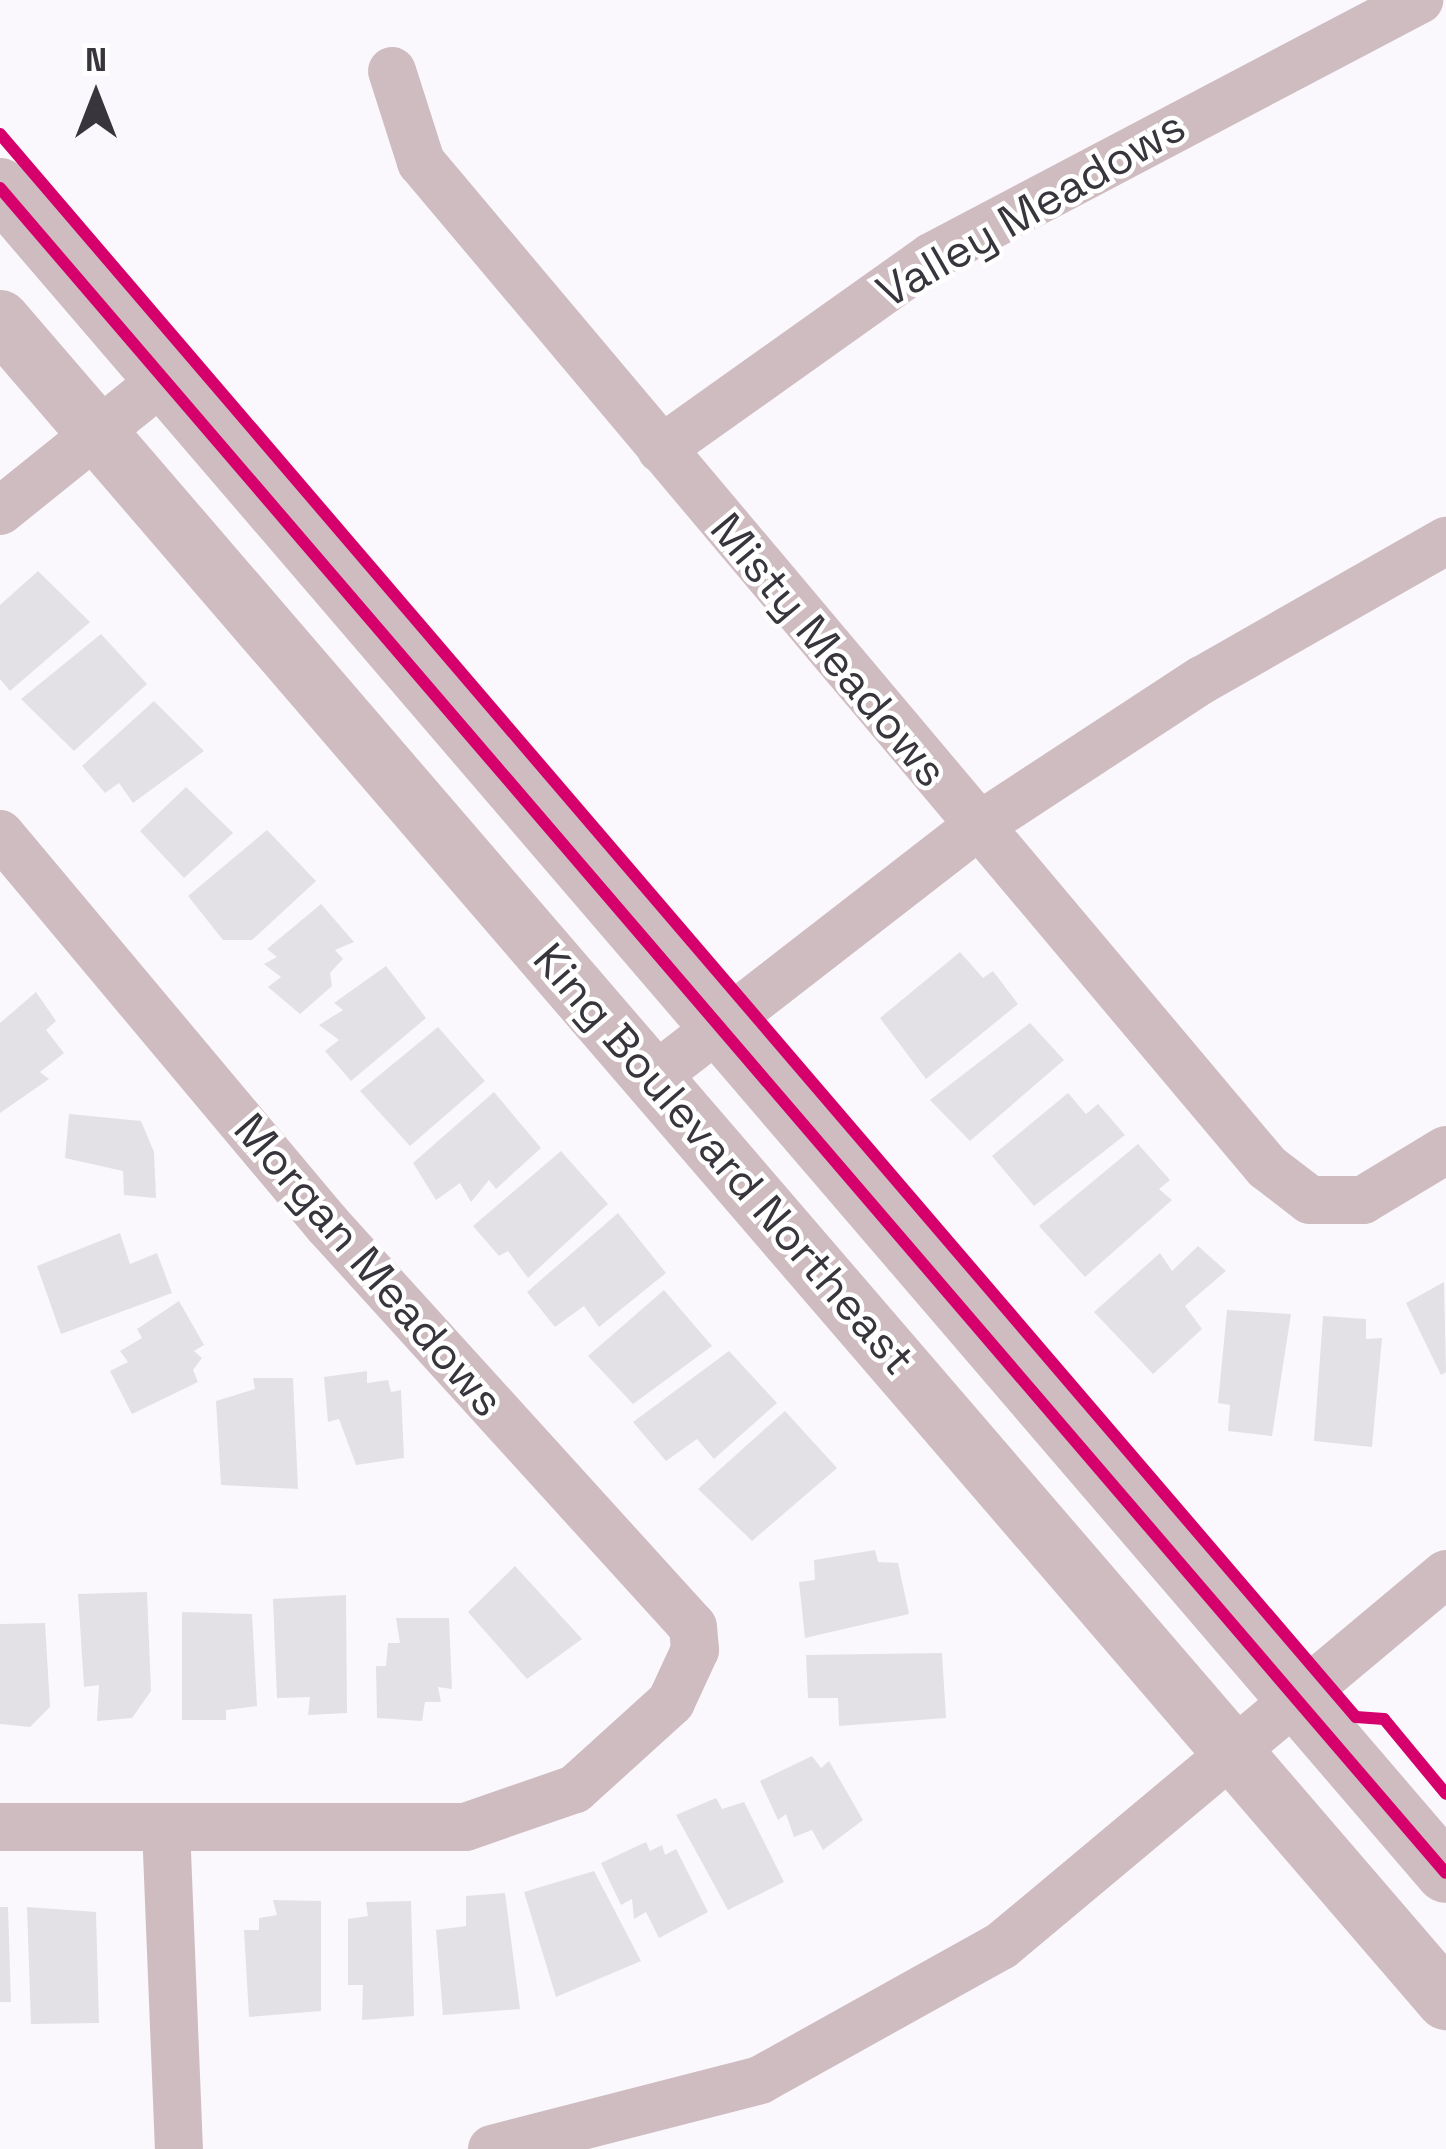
<!DOCTYPE html>
<style>
body{margin:0}
#map{position:relative;width:1446px;height:2149px;overflow:hidden;background:#faf8fc;font-family:"Space Grotesk",sans-serif}
div>[style]{position:absolute}
.building>*{inset:0;background:#e3e1e5}
.minor>*{height:48px;margin:-24px;padding:0 24px;transform-origin:24px;border-radius:24px;background:#cfbcc1}
.tertiary>*{height:60px;margin:-30px;padding:0 30px;transform-origin:30px;border-radius:30px;background:#cfbcc1}
.cycleway>*{height:12px;margin:-6px;padding:0 6px;transform-origin:6px;border-radius:6px;background:#d6006c}
span{translate:-50% -50%;white-space:nowrap;text-align:center;line-height:1.15;-webkit-text-stroke:9px #fff;paint-order:stroke}
.street-label{font-size:45px;color:#38363c}
.north{position:absolute;left:36px;top:36px;width:120px;height:120px;-webkit-text-stroke:9px #fff;paint-order:stroke;rotate:0deg;font-size:33px;font-weight:700;line-height:48px;text-align:center;color:#38363c}
.north::after{content:'';display:block;margin:auto;width:42px;height:54px;background:#38363c;clip-path:polygon(50% 0,100% 100%,50% 72%,0 100%)}
</style>
<div id="map">
<div class="building">
<div style="clip-path:polygon(38px 571px,90px 622px,10px 691px,0 679px,0 605px)"></div>
<div style="clip-path:polygon(101px 634px,147px 684px,74px 751px,21px 699px)"></div>
<div style="clip-path:polygon(154px 701px,204px 751px,133px 803px,119px 783px,105px 793px,82px 766px)"></div>
<div style="clip-path:polygon(186px 787px,233px 833px,184px 878px,140px 831px)"></div>
<div style="clip-path:polygon(267px 830px,316px 881px,252px 940px,223px 940px,188px 896px)"></div>
<div style="clip-path:polygon(321px 904px,354px 942px,335px 950px,343px 959px,330px 973px,332px 986px,300px 1014px,268px 987px,281px 977px,264px 964px,277px 957px,267px 949px)"></div>
<div style="clip-path:polygon(960px 952px,983px 978px,993px 971px,1018px 1004px,926px 1079px,880px 1018px)"></div>
<div style="clip-path:polygon(386px 966px,426px 1018px,351px 1081px,325px 1051px,339px 1040px,319px 1025px,343px 1010px,334px 1003px)"></div>
<div style="clip-path:polygon(36px 992px,56px 1021px,46px 1030px,64px 1053px,40px 1072px,49px 1079px,0 1113px,0 1023px)"></div>
<div style="clip-path:polygon(1030px 1023px,1064px 1060px,970px 1141px,930px 1100px)"></div>
<div style="clip-path:polygon(438px 1027px,485px 1081px,410px 1146px,360px 1091px)"></div>
<div style="clip-path:polygon(494px 1092px,541px 1148px,496px 1189px,489px 1180px,471px 1202px,460px 1183px,436px 1200px,413px 1163px)"></div>
<div style="clip-path:polygon(1068px 1093px,1086px 1114px,1098px 1104px,1125px 1135px,1034px 1206px,992px 1156px)"></div>
<div style="clip-path:polygon(69px 1114px,141px 1121px,154px 1152px,156px 1198px,124px 1195px,123px 1171px,65px 1158px)"></div>
<div style="clip-path:polygon(1138px 1144px,1170px 1180px,1159px 1189px,1172px 1200px,1085px 1277px,1039px 1226px)"></div>
<div style="clip-path:polygon(561px 1151px,608px 1204px,528px 1278px,508px 1251px,499px 1256px,473px 1226px)"></div>
<div style="clip-path:polygon(618px 1213px,666px 1273px,599px 1327px,584px 1306px,555px 1327px,527px 1292px)"></div>
<div style="clip-path:polygon(120px 1233px,130px 1264px,157px 1253px,172px 1293px,61px 1334px,37px 1266px)"></div>
<div style="clip-path:polygon(1198px 1246px,1226px 1271px,1185px 1306px,1202px 1329px,1153px 1374px,1094px 1312px,1160px 1253px,1172px 1271px)"></div>
<div style="clip-path:polygon(1444px 1282px,1446px 1372px,1441px 1375px,1406px 1303px)"></div>
<div style="clip-path:polygon(664px 1290px,712px 1346px,633px 1404px,588px 1356px)"></div>
<div style="clip-path:polygon(179px 1301px,204px 1345px,194px 1351px,202px 1358px,193px 1370px,198px 1382px,132px 1414px,110px 1371px,128px 1362px,120px 1351px,142px 1338px,137px 1329px)"></div>
<div style="clip-path:polygon(1227px 1310px,1291px 1314px,1272px 1436px,1228px 1431px,1230px 1405px,1218px 1403px)"></div>
<div style="clip-path:polygon(1323px 1316px,1366px 1319px,1366px 1339px,1382px 1338px,1372px 1447px,1314px 1441px)"></div>
<div style="clip-path:polygon(729px 1351px,777px 1403px,714px 1459px,697px 1439px,666px 1461px,633px 1422px)"></div>
<div style="clip-path:polygon(367px 1371px,367px 1383px,388px 1380px,391px 1392px,401px 1390px,404px 1458px,356px 1465px,339px 1419px,328px 1422px,324px 1377px)"></div>
<div style="clip-path:polygon(253px 1378px,293px 1378px,298px 1489px,221px 1485px,216px 1401px,255px 1389px)"></div>
<div style="clip-path:polygon(785px 1411px,837px 1468px,752px 1541px,698px 1489px)"></div>
<div style="clip-path:polygon(875px 1550px,878px 1562px,898px 1563px,909px 1614px,805px 1638px,799px 1582px,815px 1580px,814px 1560px)"></div>
<div style="clip-path:polygon(515px 1566px,582px 1639px,527px 1679px,468px 1612px)"></div>
<div style="clip-path:polygon(147px 1592px,151px 1691px,132px 1718px,97px 1721px,99px 1685px,84px 1687px,78px 1594px)"></div>
<div style="clip-path:polygon(346px 1595px,347px 1713px,308px 1715px,310px 1697px,277px 1698px,273px 1599px)"></div>
<div style="clip-path:polygon(182px 1612px,252px 1614px,257px 1706px,226px 1710px,226px 1720px,182px 1720px)"></div>
<div style="clip-path:polygon(396px 1618px,449px 1618px,452px 1689px,438px 1687px,441px 1702px,425px 1702px,422px 1721px,377px 1718px,376px 1666px,386px 1666px,388px 1643px,400px 1643px)"></div>
<div style="clip-path:polygon(45px 1623px,50px 1707px,30px 1727px,0 1724px,0 1624px)"></div>
<div style="clip-path:polygon(942px 1653px,946px 1718px,839px 1726px,838px 1698px,808px 1698px,806px 1655px)"></div>
<div style="clip-path:polygon(812px 1756px,821px 1768px,829px 1761px,863px 1820px,823px 1850px,812px 1830px,794px 1837px,786px 1814px,778px 1820px,760px 1781px)"></div>
<div style="clip-path:polygon(716px 1798px,722px 1809px,744px 1802px,784px 1882px,728px 1910px,676px 1815px)"></div>
<div style="clip-path:polygon(646px 1842px,650px 1851px,662px 1845px,665px 1855px,676px 1849px,708px 1912px,659px 1938px,646px 1912px,634px 1919px,632px 1899px,621px 1905px,601px 1863px)"></div>
<div style="clip-path:polygon(594px 1871px,641px 1961px,556px 1997px,524px 1892px)"></div>
<div style="clip-path:polygon(505px 1893px,520px 2009px,443px 2015px,436px 1930px,466px 1926px,466px 1896px)"></div>
<div style="clip-path:polygon(273px 1900px,321px 1901px,321px 2011px,249px 2017px,244px 1930px,259px 1930px,259px 1918px,277px 1915px)"></div>
<div style="clip-path:polygon(411px 1901px,414px 2016px,362px 2020px,363px 1985px,348px 1985px,348px 1919px,368px 1916px,366px 1902px)"></div>
<div style="clip-path:polygon(0 1907px,8px 1907px,11px 2002px,0 2002px)"></div>
<div style="clip-path:polygon(27px 1907px,96px 1912px,99px 2023px,31px 2024px)"></div>
</div>
<div class="minor">
<div style="left:392px;top:71px;width:96px;rotate:72.3deg"></div>
<div style="left:421px;top:162px;width:1314px;rotate:49.91deg"></div>
<div style="left:1267px;top:1167px;width:54px;rotate:37.5deg"></div>
<div style="left:1310px;top:1200px;width:53px"></div>
<div style="left:1363px;top:1200px;width:97px;rotate:-31.1deg"></div>
<div style="left:661px;top:449px;width:331px;rotate:-35.4deg"></div>
<div style="left:931px;top:257px;width:552px;rotate:-27.77deg"></div>
<div style="left:0;top:511px;width:211px;rotate:-38.8deg"></div>
<div style="left:0;top:834px;width:509px;rotate:50.02deg"></div>
<div style="left:327px;top:1224px;width:544px;rotate:47.75deg"></div>
<div style="left:693px;top:1627px;width:23px;rotate:85deg"></div>
<div style="left:695px;top:1650px;width:57px;rotate:114.8deg"></div>
<div style="left:671px;top:1702px;width:130px;rotate:137.8deg"></div>
<div style="left:575px;top:1789px;width:116px;rotate:160.9deg"></div>
<div style="left:465px;top:1827px;width:465px;rotate:180deg"></div>
<div style="left:653px;top:1078px;width:410px;rotate:-37.8deg"></div>
<div style="left:977px;top:827px;width:269px;rotate:-33.2deg"></div>
<div style="left:1202px;top:680px;width:281px;rotate:-29.7deg"></div>
<div style="left:166px;top:1827px;width:322px;rotate:87.7deg"></div>
<div style="left:492px;top:2149px;width:277px;rotate:-14.4deg"></div>
<div style="left:760px;top:2080px;width:276px;rotate:-29.1deg"></div>
<div style="left:1001px;top:1946px;width:580px;rotate:-39.89deg"></div>
</div>
<div class="tertiary">
<div style="left:0;top:188px;width:2220px;rotate:49.37deg"></div>
<div style="left:0;top:320px;width:2217px;rotate:49.28deg"></div>
</div>
<div class="cycleway">
<div style="left:0;top:134px;width:2084px;rotate:49.42deg"></div>
<div style="left:1356px;top:1717px;width:28px;rotate:4deg"></div>
<div style="left:1384px;top:1719px;width:97px;rotate:50.4deg"></div>
<div style="left:0;top:188px;width:2220px;rotate:49.37deg"></div>
</div>
<div class="street-label">
<span style="left:1031px;top:209px;rotate:-30deg">Valley Meadows</span>
<span style="left:829px;top:650px;rotate:50deg">Misty Meadows</span>
<span style="left:724px;top:1159px;rotate:49deg">King Boulevard Northeast</span>
<span style="left:369px;top:1265px;rotate:49deg">Morgan Meadows</span>
</div>
<div class="north">N</div>
</div>
